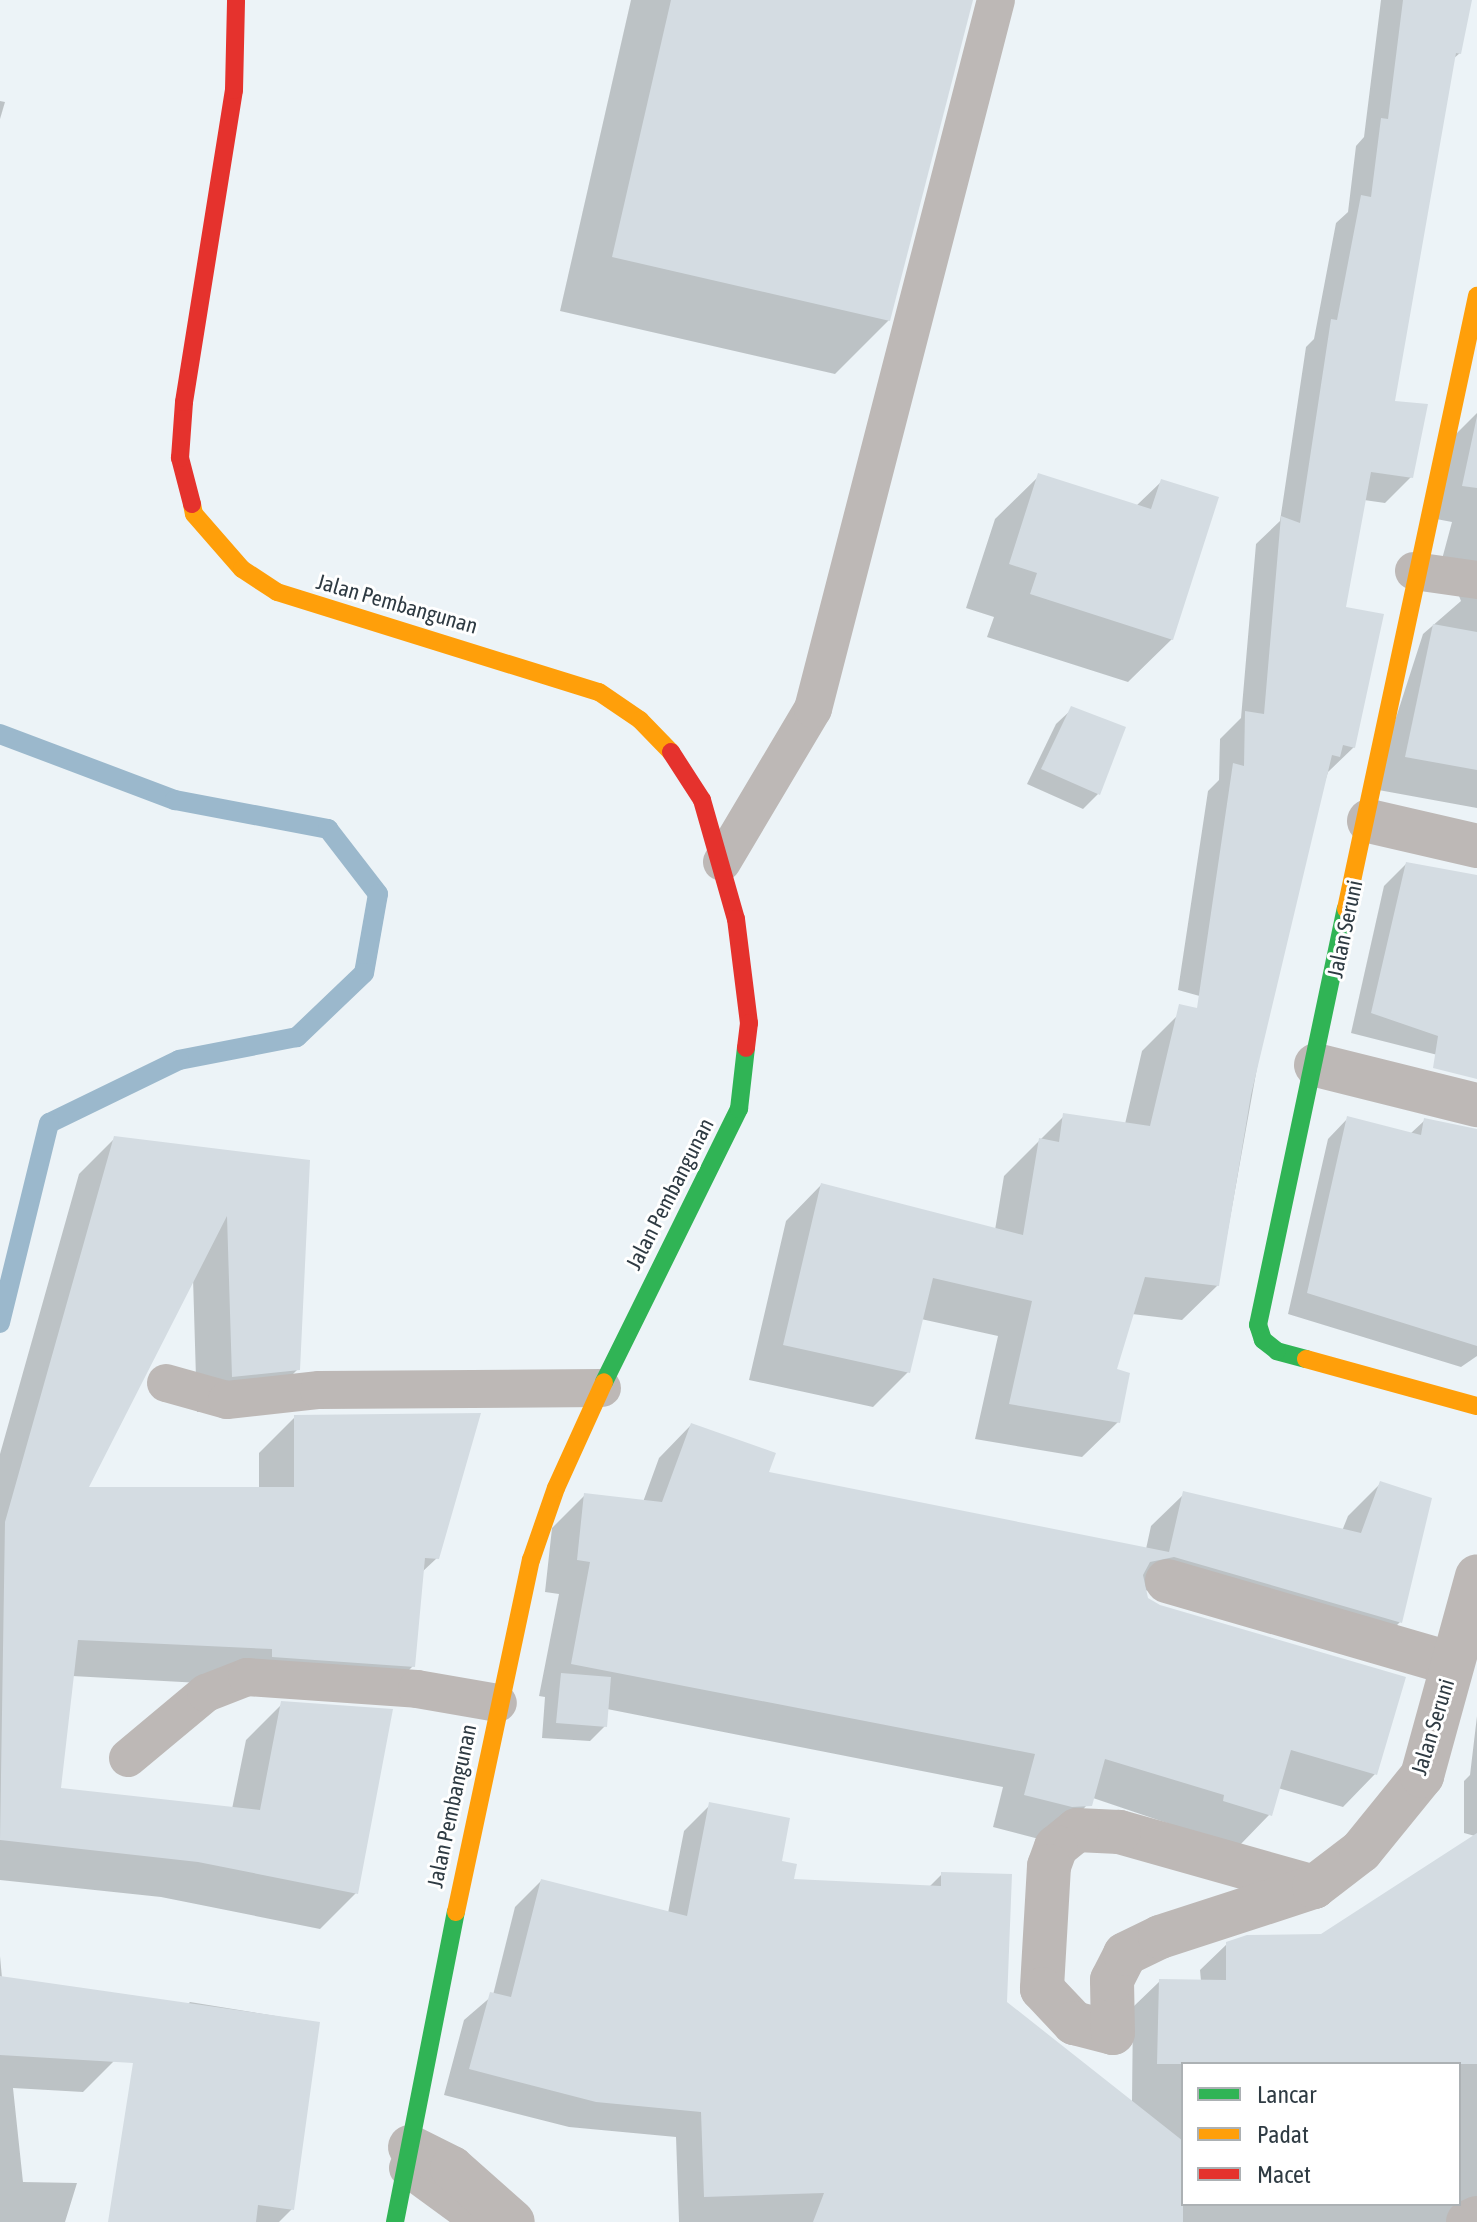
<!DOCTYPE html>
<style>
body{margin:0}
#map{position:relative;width:1477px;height:2222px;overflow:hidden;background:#ecf3f7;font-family:"Asap Condensed",sans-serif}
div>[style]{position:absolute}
.shadow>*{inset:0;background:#0003}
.stream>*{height:20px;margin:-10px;padding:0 10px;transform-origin:10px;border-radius:10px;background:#9bb8cc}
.building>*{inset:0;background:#d4dce2}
.lane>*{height:38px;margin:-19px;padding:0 19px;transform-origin:19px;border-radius:19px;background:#bdb8b6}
.street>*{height:44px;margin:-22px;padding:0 22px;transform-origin:22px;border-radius:22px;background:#bdb8b6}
.fast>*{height:18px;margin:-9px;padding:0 9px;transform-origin:9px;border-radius:9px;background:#30b455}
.slow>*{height:18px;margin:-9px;padding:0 9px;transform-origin:9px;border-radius:9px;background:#ff9f0a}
.jam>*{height:18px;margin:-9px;padding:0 9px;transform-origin:9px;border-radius:9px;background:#e5322d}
span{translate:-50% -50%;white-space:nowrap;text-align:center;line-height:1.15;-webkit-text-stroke:6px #fff;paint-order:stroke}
.street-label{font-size:22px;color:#2f3b43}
.legend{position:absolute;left:1181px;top:2062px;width:280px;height:144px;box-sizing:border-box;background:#fff;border:2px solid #acb1b4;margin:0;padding:10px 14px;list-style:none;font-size:24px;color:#2f3b43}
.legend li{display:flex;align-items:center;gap:16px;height:40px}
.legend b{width:40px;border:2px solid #acb1b4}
</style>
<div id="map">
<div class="shadow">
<div style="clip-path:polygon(631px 0,968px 0,889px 320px,835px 374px,560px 311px)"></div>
<div style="clip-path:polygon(1381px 0,1471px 0,1460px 53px,1453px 59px,1393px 403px,1411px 477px,1385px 503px,1364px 500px,1343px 609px,1354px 747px,1328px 772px,1250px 1010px,1178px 990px,1208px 791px,1219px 780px,1220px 739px,1241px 718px,1256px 544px,1280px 521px,1306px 347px,1314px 339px,1336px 223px,1348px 212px,1356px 146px,1364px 137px)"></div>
<div style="clip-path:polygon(0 101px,5px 102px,0 119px)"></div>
<div style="clip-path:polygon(1477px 413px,1477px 808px,1373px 789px,1423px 634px,1461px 601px,1459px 596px,1434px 589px,1452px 522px,1431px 518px,1446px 444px)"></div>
<div style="clip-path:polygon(1039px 476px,1136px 506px,1162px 481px,1172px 639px,1128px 682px,987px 637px,994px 617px,966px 608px,995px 519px)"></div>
<div style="clip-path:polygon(1072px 709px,1098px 794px,1083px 809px,1027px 784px,1056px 724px)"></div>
<div style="clip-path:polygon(1406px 864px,1477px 881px,1477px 1065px,1351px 1033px,1384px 886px)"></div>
<div style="clip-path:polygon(1177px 1016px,1260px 1051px,1218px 1285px,1182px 1320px,1132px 1314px,1114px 1370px,1118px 1422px,1082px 1457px,975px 1439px,998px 1336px,921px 1319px,908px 1372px,873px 1407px,749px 1380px,786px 1221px,821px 1185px,995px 1230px,1004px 1176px,1064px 1116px,1125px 1124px,1142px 1051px)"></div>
<div style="clip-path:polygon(1348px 1118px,1410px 1134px,1424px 1121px,1477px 1143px,1477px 1356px,1461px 1367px,1288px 1314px,1328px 1139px)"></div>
<div style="clip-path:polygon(115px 1138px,308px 1162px,298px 1369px,262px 1405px,197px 1412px,193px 1278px,85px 1489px,259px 1489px,259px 1453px,295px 1417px,437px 1558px,421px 1573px,413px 1666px,377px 1702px,237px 1685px,72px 1676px,59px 1790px,232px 1809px,246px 1740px,282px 1704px,356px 1893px,320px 1929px,161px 1897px,0 1880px,0 1454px,79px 1174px)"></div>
<div style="clip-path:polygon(691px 1425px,766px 1474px,1146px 1549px,1151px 1526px,1184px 1494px,1342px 1531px,1348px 1516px,1381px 1483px,1400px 1622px,1368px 1655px,1145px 1590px,1147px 1599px,1375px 1774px,1343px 1807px,1278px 1788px,1270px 1814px,1238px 1847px,1093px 1798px,1058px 1838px,1039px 1839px,993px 1827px,1003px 1787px,607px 1709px,605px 1726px,590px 1741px,542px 1738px,545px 1697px,539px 1696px,559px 1594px,545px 1592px,552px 1528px,585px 1495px,643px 1502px,659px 1458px)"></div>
<div style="clip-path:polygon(evenodd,1477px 1716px,1477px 2222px,679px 2222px,676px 2137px,569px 2127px,444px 2095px,464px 2020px,493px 1995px,515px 1907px,541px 1881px,668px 1913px,684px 1831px,710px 1805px,780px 1863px,792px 1881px,928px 1888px,942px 1874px,1005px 2003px,1132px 2103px,1133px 2007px,1160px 1981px,1201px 1981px,1200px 1970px,1227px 1944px,1321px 1936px,1475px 1836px,1464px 1833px,1464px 1781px,1470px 1775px,1477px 1716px,1183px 2064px,1459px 2064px,1459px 2204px,1183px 2204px,1183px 2064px)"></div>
<div style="clip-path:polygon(0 1956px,2px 1978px,114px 2061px,83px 2092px,13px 2088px,23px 2182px,77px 2183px,65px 2222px,0 2222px)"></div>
<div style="clip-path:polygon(190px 2002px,318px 2023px,292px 2209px,279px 2222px,122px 2222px,150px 2041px)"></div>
</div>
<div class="stream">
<div style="left:0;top:734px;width:187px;rotate:20.7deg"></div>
<div style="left:175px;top:800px;width:156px;rotate:10.7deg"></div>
<div style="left:328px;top:829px;width:82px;rotate:52.4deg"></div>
<div style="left:378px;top:894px;width:80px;rotate:100deg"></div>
<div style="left:364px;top:973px;width:93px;rotate:136.3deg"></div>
<div style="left:297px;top:1037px;width:120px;rotate:169deg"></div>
<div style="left:179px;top:1060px;width:144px;rotate:154.1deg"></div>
<div style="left:49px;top:1123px;width:206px;rotate:103.8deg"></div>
</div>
<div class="building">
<div style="clip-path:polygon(671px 0,973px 0,890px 321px,612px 257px)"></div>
<div style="clip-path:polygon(1403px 0,1472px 0,1461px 54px,1456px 53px,1395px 401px,1428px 404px,1413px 478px,1371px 472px,1346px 607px,1384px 614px,1355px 748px,1343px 745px,1340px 757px,1332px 755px,1251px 1095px,1219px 1286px,1145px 1277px,1117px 1369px,1130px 1373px,1120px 1423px,1009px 1404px,1032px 1301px,933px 1278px,910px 1373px,783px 1345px,821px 1183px,1023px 1235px,1039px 1138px,1059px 1142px,1063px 1113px,1150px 1126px,1179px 1004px,1197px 1008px,1233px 763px,1244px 766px,1245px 711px,1264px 714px,1281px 516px,1300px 523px,1331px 319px,1337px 320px,1361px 195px,1371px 197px,1381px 118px,1388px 119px)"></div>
<div style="clip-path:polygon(1477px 416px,1477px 488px,1462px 486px)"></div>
<div style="clip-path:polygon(1038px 473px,1151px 509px,1161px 479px,1219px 497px,1173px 640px,1030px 594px,1037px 573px,1009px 564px)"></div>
<div style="clip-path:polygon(1433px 624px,1477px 632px,1477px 770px,1405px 757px)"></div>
<div style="clip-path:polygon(1071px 706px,1126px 727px,1100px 795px,1041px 769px)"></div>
<div style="clip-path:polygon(1406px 862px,1477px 875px,1477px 1079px,1433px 1068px,1438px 1036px,1371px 1013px)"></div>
<div style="clip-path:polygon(1347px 1116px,1421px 1135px,1424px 1118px,1477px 1129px,1477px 1346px,1307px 1293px)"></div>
<div style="clip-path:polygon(114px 1136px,310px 1160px,300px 1370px,232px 1377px,227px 1216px,89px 1487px,294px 1487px,294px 1415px,481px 1413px,439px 1559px,425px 1558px,415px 1667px,272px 1657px,272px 1649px,78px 1640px,61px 1788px,260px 1810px,281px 1701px,393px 1709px,358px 1894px,198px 1862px,0 1840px,5px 1522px)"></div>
<div style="clip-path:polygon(691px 1423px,776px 1453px,769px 1472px,1169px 1552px,1183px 1491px,1361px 1533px,1380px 1481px,1432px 1498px,1402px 1623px,1174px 1557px,1150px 1562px,1143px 1575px,1148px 1598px,1160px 1605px,1406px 1677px,1377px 1775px,1291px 1750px,1272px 1816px,1223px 1801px,1224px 1795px,1105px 1759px,1092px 1806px,1072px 1807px,1024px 1795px,1035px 1754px,571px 1664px,590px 1562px,577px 1560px,584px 1493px,662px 1502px)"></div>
<div style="clip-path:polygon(561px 1673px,611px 1677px,607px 1727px,556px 1723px)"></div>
<div style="clip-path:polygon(709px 1802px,790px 1818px,782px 1861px,797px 1864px,794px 1879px,941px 1886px,941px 1872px,1012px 1874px,1007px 2002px,1183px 2141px,1183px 2222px,813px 2222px,824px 2193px,704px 2197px,701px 2112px,596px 2102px,469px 2069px,490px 1992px,511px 1997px,541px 1879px,687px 1916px)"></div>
<div style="clip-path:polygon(1477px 1833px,1477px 2064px,1157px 2064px,1159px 1979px,1226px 1980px,1226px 1942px,1247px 1935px,1321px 1934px)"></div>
<div style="clip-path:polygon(0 1976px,320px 2022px,294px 2210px,258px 2205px,256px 2222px,108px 2222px,133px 2063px,0 2055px)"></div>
</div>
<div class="lane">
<div style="left:1414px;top:571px;width:64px;rotate:8.1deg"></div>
<div style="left:722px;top:862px;width:178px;rotate:-59.3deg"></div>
<div style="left:813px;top:709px;width:732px;rotate:-75.53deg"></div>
<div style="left:166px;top:1383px;width:63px;rotate:15.6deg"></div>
<div style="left:227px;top:1400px;width:93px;rotate:-6.2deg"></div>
<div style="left:319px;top:1390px;width:283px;rotate:-0.4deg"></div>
<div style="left:128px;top:1758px;width:102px;rotate:-39.8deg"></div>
<div style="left:206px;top:1693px;width:44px;rotate:-21.3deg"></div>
<div style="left:247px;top:1677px;width:170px;rotate:4deg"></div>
<div style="left:417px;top:1689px;width:82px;rotate:9.8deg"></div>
<div style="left:408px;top:2168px;width:92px;rotate:36.1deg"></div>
</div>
<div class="street">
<div style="left:1369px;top:821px;width:111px;rotate:13deg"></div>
<div style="left:1316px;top:1065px;width:166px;rotate:14deg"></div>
<div style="left:1167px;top:1581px;width:297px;rotate:16.2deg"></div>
<div style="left:1314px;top:1887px;width:203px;rotate:-164.2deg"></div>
<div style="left:1119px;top:1832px;width:42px;rotate:-177.3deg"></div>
<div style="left:1077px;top:1830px;width:27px;rotate:141deg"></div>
<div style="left:1056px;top:1847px;width:20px;rotate:110deg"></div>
<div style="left:1049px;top:1866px;width:123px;rotate:93.3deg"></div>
<div style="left:1042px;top:1989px;width:47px;rotate:46.7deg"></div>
<div style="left:1074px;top:2023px;width:40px;rotate:14.4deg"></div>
<div style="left:1113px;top:2033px;width:53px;rotate:-91.1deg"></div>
<div style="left:1112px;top:1980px;width:29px;rotate:-63deg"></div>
<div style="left:1125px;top:1954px;width:39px;rotate:-26deg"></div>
<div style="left:1160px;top:1937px;width:162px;rotate:-18deg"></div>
<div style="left:1314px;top:1887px;width:59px;rotate:-37.5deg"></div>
<div style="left:1361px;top:1851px;width:97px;rotate:-50.9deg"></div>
<div style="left:1422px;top:1776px;width:207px;rotate:-74.6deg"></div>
<div style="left:410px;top:2147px;width:47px;rotate:26.6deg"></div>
<div style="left:452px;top:2168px;width:81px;rotate:41.5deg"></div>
<div style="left:1468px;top:2222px;width:10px;rotate:-24deg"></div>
</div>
<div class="fast">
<div style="left:1306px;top:1359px;width:30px;rotate:-165deg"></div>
<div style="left:1277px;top:1351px;width:18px;rotate:-142deg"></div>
<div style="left:1263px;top:1340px;width:16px;rotate:-108deg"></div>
<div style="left:1258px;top:1325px;width:425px;rotate:-78.1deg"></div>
<div style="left:604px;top:1382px;width:305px;rotate:-63.7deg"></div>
<div style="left:739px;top:1109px;width:61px;rotate:-83.5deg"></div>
<div style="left:395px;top:2222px;width:316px;rotate:-78.9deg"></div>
</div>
<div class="slow">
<div style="left:192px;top:504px;width:10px;rotate:79deg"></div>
<div style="left:194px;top:514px;width:73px;rotate:48.9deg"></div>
<div style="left:242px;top:569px;width:42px;rotate:33.3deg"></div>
<div style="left:277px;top:592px;width:337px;rotate:17.3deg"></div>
<div style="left:599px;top:692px;width:50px;rotate:34.3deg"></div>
<div style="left:640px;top:720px;width:45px;rotate:45.9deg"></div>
<div style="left:1346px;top:909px;width:627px;rotate:-77.94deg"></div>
<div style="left:1306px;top:1359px;width:177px;rotate:15.4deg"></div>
<div style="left:456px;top:1912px;width:360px;rotate:-78deg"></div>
<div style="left:531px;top:1560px;width:76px;rotate:-70.9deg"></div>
<div style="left:556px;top:1488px;width:116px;rotate:-65.6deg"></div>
</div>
<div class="jam">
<div style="left:192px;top:504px;width:48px;rotate:-104.6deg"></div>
<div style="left:180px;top:458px;width:56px;rotate:-85.9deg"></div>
<div style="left:184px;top:402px;width:316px;rotate:-80.9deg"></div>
<div style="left:234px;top:90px;width:90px;rotate:-88.7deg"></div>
<div style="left:671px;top:752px;width:57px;rotate:57.1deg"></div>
<div style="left:702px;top:800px;width:124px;rotate:74.1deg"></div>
<div style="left:736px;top:919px;width:105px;rotate:82.9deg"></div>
<div style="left:749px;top:1023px;width:25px;rotate:97deg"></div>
</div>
<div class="street-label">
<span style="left:397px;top:604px;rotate:16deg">Jalan Pembangunan</span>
<span style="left:1345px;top:929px;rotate:-78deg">Jalan Seruni</span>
<span style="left:670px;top:1194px;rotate:-63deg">Jalan Pembangunan</span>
<span style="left:1433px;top:1727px;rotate:-73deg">Jalan Seruni</span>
<span style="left:452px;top:1806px;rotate:-78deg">Jalan Pembangunan</span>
</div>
<ul class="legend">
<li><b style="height:10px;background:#30b455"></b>Lancar</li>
<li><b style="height:10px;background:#ff9f0a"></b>Padat</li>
<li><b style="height:10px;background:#e5322d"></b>Macet</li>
</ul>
</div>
